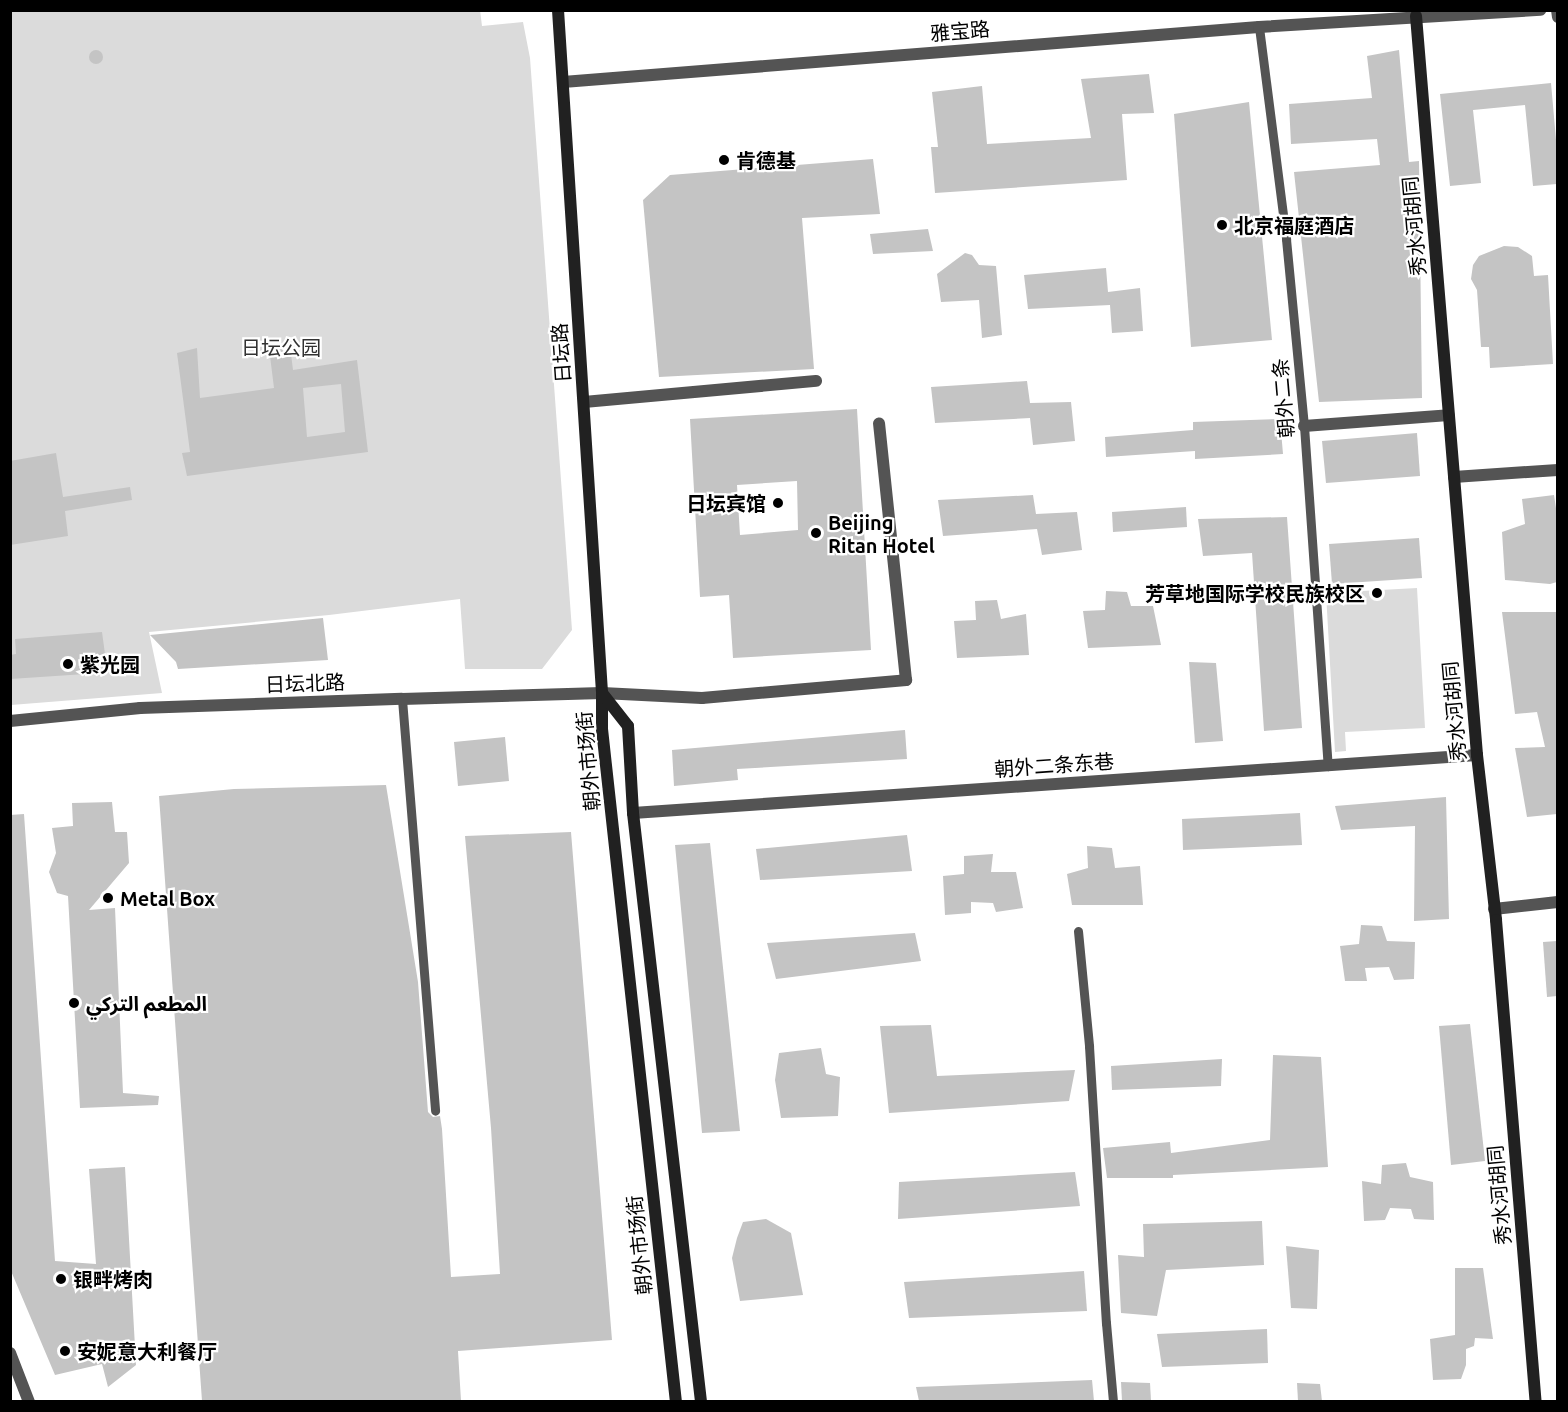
<!DOCTYPE html>
<meta charset="utf-8">
<style>
body{margin:0}
#map{position:relative;width:1568px;height:1412px;overflow:hidden;background:#fff;font-family:Ubuntu,"Noto Sans Arabic","Noto Sans SC",sans-serif}
div>[style]{position:absolute}
.green>*{inset:0;background:#dbdbdb}
.building>*{inset:0;background:#c4c4c4}
.round{border-radius:50%}
.lane>*{height:9px;margin:-4.5px;padding:0 4.5px;transform-origin:4.5px;border-radius:4.5px;background:#545454}
.street>*{height:12px;margin:-6px;padding:0 6px;transform-origin:6px;border-radius:6px;background:#545454}
.secondary>*{height:12px;margin:-6px;padding:0 6px;transform-origin:6px;border-radius:6px;background:#212121}
.dots>*{width:16px;height:16px;translate:-50% -50%;box-sizing:border-box;border:3px solid #fff;border-radius:50%}
span{translate:-50% -50%;white-space:nowrap;text-align:center;line-height:1.15;-webkit-text-stroke:4.5px #fff;paint-order:stroke}
.street-label{font-size:20px;color:#000}
.poi-label{font-size:20px;color:#000;font-weight:700}
.left{translate:0 -50%;text-align:left}
.right{translate:-100% -50%;text-align:right}
.park-label{font-size:20px;color:#323232}
.frame{position:absolute;inset:0;border:12px solid #000;pointer-events:none}
</style>
<div id="map">
<div class="green">
<div style="clip-path:polygon(480px 10px,482px 26px,523px 22px,530px 58px,572px 630px,542px 669px,465px 669px,460px 599px,329px 615px,149px 632px,162px 693px,11px 705px,11px 11px)"></div>
<div style="clip-path:polygon(1417px 588px,1425px 728px,1345px 732px,1346px 751px,1335px 752px,1326px 593px)"></div>
</div>
<div class="building">
<div class="round" style="left:89px;top:50px;width:14px;height:14px"></div>
<div style="clip-path:polygon(1399px 50px,1409px 162px,1419px 161px,1422px 398px,1319px 402px,1294px 172px,1380px 165px,1377px 139px,1291px 144px,1289px 104px,1372px 98px,1367px 56px)"></div>
<div style="clip-path:polygon(1149px 74px,1154px 113px,1122px 114px,1127px 180px,935px 193px,931px 147px,938px 147px,932px 92px,982px 86px,987px 144px,1091px 138px,1081px 79px)"></div>
<div style="clip-path:polygon(1551px 83px,1557px 151px,1557px 184px,1533px 186px,1525px 105px,1473px 110px,1481px 183px,1450px 186px,1440px 94px)"></div>
<div style="clip-path:polygon(1249px 102px,1272px 340px,1191px 347px,1174px 114px)"></div>
<div style="clip-path:polygon(873px 159px,880px 214px,802px 218px,814px 369px,659px 377px,643px 200px,670px 175px)"></div>
<div style="clip-path:polygon(928px 229px,933px 251px,873px 254px,870px 234px)"></div>
<div style="clip-path:polygon(1504px 246px,1518px 247px,1532px 256px,1534px 276px,1548px 275px,1553px 364px,1490px 368px,1489px 347px,1481px 347px,1477px 290px,1471px 279px,1473px 265px,1479px 256px)"></div>
<div style="clip-path:polygon(965px 253px,972px 255px,979px 265px,996px 266px,1002px 335px,982px 338px,979px 300px,941px 302px,937px 274px)"></div>
<div style="clip-path:polygon(1106px 268px,1108px 292px,1140px 288px,1143px 331px,1112px 333px,1110px 305px,1028px 309px,1024px 275px)"></div>
<div style="clip-path:polygon(evenodd,290px 346px,293px 370px,357px 360px,368px 452px,187px 476px,182px 453px,190px 452px,177px 353px,197px 348px,200px 398px,274px 388px,269px 348px,290px 346px,341px 384px,345px 432px,307px 437px,303px 388px,341px 384px)"></div>
<div style="clip-path:polygon(1027px 381px,1030px 403px,1071px 402px,1075px 441px,1033px 445px,1030px 418px,935px 423px,931px 387px)"></div>
<div style="clip-path:polygon(evenodd,857px 409px,871px 650px,733px 658px,729px 595px,700px 597px,690px 419px,857px 409px,797px 481px,798px 530px,740px 535px,737px 485px,797px 481px)"></div>
<div style="clip-path:polygon(1280px 419px,1283px 454px,1195px 459px,1195px 451px,1106px 457px,1105px 437px,1193px 430px,1193px 422px)"></div>
<div style="clip-path:polygon(1417px 433px,1420px 476px,1326px 483px,1322px 441px)"></div>
<div style="clip-path:polygon(56px 453px,63px 497px,130px 487px,132px 500px,65px 511px,68px 536px,10px 545px,10px 461px)"></div>
<div style="clip-path:polygon(1033px 495px,1036px 514px,1077px 512px,1082px 550px,1042px 555px,1037px 529px,943px 536px,938px 500px)"></div>
<div style="clip-path:polygon(1554px 495px,1557px 515px,1557px 582px,1550px 584px,1505px 580px,1502px 532px,1525px 524px,1522px 499px)"></div>
<div style="clip-path:polygon(1186px 507px,1187px 527px,1113px 532px,1112px 512px)"></div>
<div style="clip-path:polygon(1287px 517px,1302px 728px,1264px 731px,1252px 553px,1203px 556px,1198px 519px)"></div>
<div style="clip-path:polygon(1419px 538px,1422px 578px,1332px 584px,1329px 544px)"></div>
<div style="clip-path:polygon(1106px 591px,1127px 592px,1131px 606px,1153px 606px,1161px 645px,1088px 648px,1083px 611px,1105px 610px)"></div>
<div style="clip-path:polygon(997px 600px,1001px 619px,1026px 614px,1029px 655px,957px 658px,954px 621px,976px 620px,975px 601px)"></div>
<div style="clip-path:polygon(1502px 612px,1557px 612px,1557px 814px,1527px 817px,1515px 748px,1545px 747px,1537px 712px,1515px 714px)"></div>
<div style="clip-path:polygon(323px 618px,328px 660px,178px 669px,176px 662px,150px 635px)"></div>
<div style="clip-path:polygon(102px 632px,105px 654px,104px 664px,98px 665px,100px 673px,10px 679px,10px 655px,16px 654px,15px 639px)"></div>
<div style="clip-path:polygon(1189px 662px,1216px 663px,1223px 741px,1195px 743px)"></div>
<div style="clip-path:polygon(905px 730px,907px 759px,737px 769px,738px 780px,674px 786px,672px 750px)"></div>
<div style="clip-path:polygon(505px 737px,509px 781px,458px 786px,454px 742px)"></div>
<div style="clip-path:polygon(386px 785px,418px 982px,428px 1112px,433px 1117px,440px 1116px,442px 1129px,451px 1277px,500px 1274px,491px 1128px,465px 836px,571px 832px,612px 1340px,458px 1351px,461px 1401px,202px 1401px,159px 796px,234px 789px)"></div>
<div style="clip-path:polygon(1446px 797px,1449px 919px,1414px 921px,1415px 826px,1341px 830px,1335px 806px)"></div>
<div style="clip-path:polygon(112px 802px,115px 832px,127px 832px,129px 863px,89px 910px,115px 908px,123px 1093px,159px 1096px,158px 1105px,80px 1108px,68px 896px,57px 893px,49px 872px,56px 853px,52px 828px,73px 826px,72px 803px)"></div>
<div style="clip-path:polygon(1300px 813px,1302px 845px,1183px 850px,1182px 819px)"></div>
<div style="clip-path:polygon(24px 814px,55px 1261px,96px 1264px,89px 1169px,125px 1167px,136px 1365px,108px 1387px,102px 1364px,55px 1375px,11px 1271px,10px 815px)"></div>
<div style="clip-path:polygon(907px 835px,912px 871px,760px 880px,756px 849px)"></div>
<div style="clip-path:polygon(710px 843px,740px 1131px,702px 1133px,675px 845px)"></div>
<div style="clip-path:polygon(1087px 846px,1112px 848px,1115px 868px,1140px 866px,1143px 905px,1072px 905px,1067px 874px,1088px 868px)"></div>
<div style="clip-path:polygon(993px 854px,991px 872px,1016px 872px,1023px 908px,996px 912px,993px 903px,971px 902px,971px 913px,945px 915px,943px 876px,964px 874px,964px 856px)"></div>
<div style="clip-path:polygon(1361px 925px,1382px 926px,1387px 941px,1415px 942px,1414px 979px,1394px 980px,1389px 967px,1365px 968px,1367px 981px,1345px 981px,1340px 946px,1359px 944px)"></div>
<div style="clip-path:polygon(915px 933px,921px 961px,776px 979px,767px 943px)"></div>
<div style="clip-path:polygon(1557px 941px,1557px 996px,1547px 997px,1543px 942px)"></div>
<div style="clip-path:polygon(1470px 1024px,1485px 1161px,1451px 1165px,1439px 1026px)"></div>
<div style="clip-path:polygon(931px 1025px,937px 1076px,1075px 1070px,1069px 1101px,889px 1113px,880px 1026px)"></div>
<div style="clip-path:polygon(821px 1048px,826px 1074px,840px 1077px,838px 1116px,781px 1118px,775px 1080px,779px 1053px)"></div>
<div style="clip-path:polygon(1273px 1055px,1321px 1057px,1328px 1167px,1173px 1175px,1173px 1178px,1107px 1178px,1103px 1148px,1170px 1142px,1171px 1153px,1270px 1140px)"></div>
<div style="clip-path:polygon(1222px 1059px,1221px 1086px,1112px 1090px,1111px 1066px)"></div>
<div style="clip-path:polygon(1406px 1163px,1410px 1177px,1433px 1182px,1434px 1220px,1414px 1219px,1411px 1209px,1390px 1208px,1385px 1220px,1364px 1221px,1362px 1181px,1381px 1184px,1382px 1165px)"></div>
<div style="clip-path:polygon(1075px 1172px,1080px 1206px,898px 1219px,899px 1182px)"></div>
<div style="clip-path:polygon(766px 1219px,791px 1233px,803px 1295px,740px 1301px,732px 1258px,737px 1238px,743px 1222px)"></div>
<div style="clip-path:polygon(1262px 1221px,1264px 1265px,1166px 1270px,1157px 1316px,1121px 1313px,1118px 1255px,1144px 1257px,1143px 1224px)"></div>
<div style="clip-path:polygon(1286px 1246px,1319px 1250px,1317px 1309px,1291px 1308px)"></div>
<div style="clip-path:polygon(1455px 1268px,1483px 1268px,1493px 1339px,1475px 1338px,1474px 1346px,1466px 1349px,1466px 1365px,1461px 1379px,1433px 1380px,1430px 1339px,1455px 1335px)"></div>
<div style="clip-path:polygon(1084px 1271px,1087px 1311px,909px 1318px,904px 1282px)"></div>
<div style="clip-path:polygon(1267px 1329px,1268px 1363px,1162px 1367px,1157px 1334px)"></div>
<div style="clip-path:polygon(1092px 1380px,1094px 1401px,919px 1401px,916px 1387px)"></div>
<div style="clip-path:polygon(1121px 1382px,1150px 1383px,1151px 1401px,1122px 1401px)"></div>
<div style="clip-path:polygon(1297px 1383px,1320px 1384px,1322px 1401px,1298px 1401px)"></div>
</div>
<div class="lane">
<div style="left:1259px;top:27px;width:214px;rotate:82.7deg"></div>
<div style="left:1286px;top:239px;width:188px;rotate:84.5deg"></div>
<div style="left:1304px;top:426px;width:341px;rotate:86deg"></div>
<div style="left:402px;top:699px;width:413px;rotate:85.4deg"></div>
<div style="left:1078px;top:931px;width:116px;rotate:84.5deg"></div>
<div style="left:1089px;top:1046px;width:278px;rotate:86.5deg"></div>
<div style="left:1106px;top:1323px;width:79px;rotate:84.9deg"></div>
</div>
<div class="street">
<div style="left:1557px;top:10px;width:7px;rotate:82deg"></div>
<div style="left:563px;top:82px;width:698px;rotate:-4.52deg"></div>
<div style="left:1259px;top:27px;width:282px;rotate:-3.5deg"></div>
<div style="left:584px;top:402px;width:233px;rotate:-5.2deg"></div>
<div style="left:1304px;top:426px;width:145px;rotate:-4.3deg"></div>
<div style="left:1454px;top:477px;width:104px;rotate:-3.9deg"></div>
<div style="left:10px;top:721px;width:131px;rotate:-5.7deg"></div>
<div style="left:140px;top:708px;width:262px;rotate:-2deg"></div>
<div style="left:402px;top:699px;width:200px;rotate:-1.7deg"></div>
<div style="left:602px;top:693px;width:100px;rotate:2.9deg"></div>
<div style="left:702px;top:698px;width:205px;rotate:-5deg"></div>
<div style="left:906px;top:680px;width:258px;rotate:-96deg"></div>
<div style="left:633px;top:813px;width:846px;rotate:-3.93deg"></div>
<div style="left:1494px;top:909px;width:64px;rotate:-6.2deg"></div>
<div style="left:10px;top:1353px;width:53px;rotate:68.8deg"></div>
</div>
<div class="secondary">
<div style="left:558px;top:10px;width:684px;rotate:86.31deg"></div>
<div style="left:602px;top:693px;width:36px;rotate:90deg"></div>
<div style="left:602px;top:729px;width:677px;rotate:83.73deg"></div>
<div style="left:1416px;top:16px;width:742px;rotate:85.28deg"></div>
<div style="left:1477px;top:755px;width:166px;rotate:83.4deg"></div>
<div style="left:1496px;top:920px;width:484px;rotate:85.3deg"></div>
<div style="left:602px;top:693px;width:42px;rotate:51.8deg"></div>
<div style="left:628px;top:726px;width:87px;rotate:86.7deg"></div>
<div style="left:633px;top:813px;width:593px;rotate:83.41deg"></div>
</div>
<div class="dots">
<div style="left:724px;top:160px;background:#000"></div>
<div style="left:1222px;top:225px;background:#000"></div>
<div style="left:778px;top:503px;background:#000"></div>
<div style="left:816px;top:533px;background:#000"></div>
<div style="left:1377px;top:593px;background:#000"></div>
<div style="left:68px;top:664px;background:#000"></div>
<div style="left:108px;top:898px;background:#000"></div>
<div style="left:74px;top:1003px;background:#000"></div>
<div style="left:61px;top:1279px;background:#000"></div>
<div style="left:65px;top:1351px;background:#000"></div>
</div>
<div class="street-label">
<span style="left:960px;top:31px;rotate:-5deg">雅宝路</span>
<span style="left:1414px;top:226px;rotate:-95deg">秀水河胡同</span>
<span style="left:561px;top:353px;rotate:-94deg">日坛路</span>
<span style="left:1283px;top:398px;rotate:-95deg">朝外二条</span>
<span style="left:305px;top:683px;rotate:-2deg">日坛北路</span>
<span style="left:1454px;top:711px;rotate:-95deg">秀水河胡同</span>
<span style="left:588px;top:761px;rotate:-95deg">朝外市场街</span>
<span style="left:1054px;top:765px;rotate:-4deg">朝外二条东巷</span>
<span style="left:1499px;top:1195px;rotate:-95deg">秀水河胡同</span>
<span style="left:639px;top:1245px;rotate:-96deg">朝外市场街</span>
</div>
<div class="poi-label">
<span class="left" style="left:736px;top:160px">肯德基</span>
<span class="left" style="left:1234px;top:225px">北京福庭酒店</span>
<span class="right" style="left:766px;top:503px">日坛宾馆</span>
<span class="left" style="left:828px;top:534px">Beijing<br>Ritan Hotel</span>
<span class="right" style="left:1365px;top:593px">芳草地国际学校民族校区</span>
<span class="left" style="left:80px;top:664px">紫光园</span>
<span class="left" style="left:120px;top:898px">Metal Box</span>
<span class="left" style="left:86px;top:1003px">المطعم التركي</span>
<span class="left" style="left:73px;top:1279px">银畔烤肉</span>
<span class="left" style="left:77px;top:1351px">安妮意大利餐厅</span>
</div>
<div class="park-label">
<span style="left:281px;top:347px">日坛公园</span>
</div>
<div class="frame"></div>
</div>
